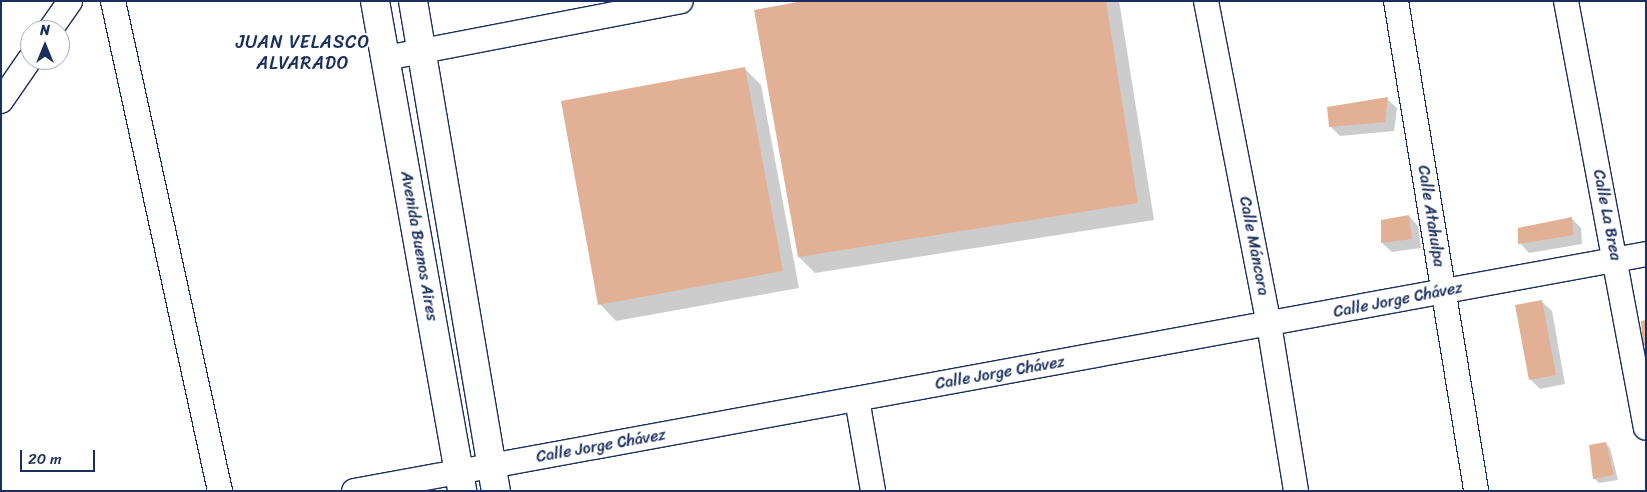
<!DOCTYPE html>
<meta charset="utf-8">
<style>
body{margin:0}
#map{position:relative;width:1647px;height:492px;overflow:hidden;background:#fff;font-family:Sriracha,sans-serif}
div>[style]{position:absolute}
.shadow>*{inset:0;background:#0003}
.building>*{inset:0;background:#e2b094}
.roads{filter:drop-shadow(1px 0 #1b2f5e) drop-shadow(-1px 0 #1b2f5e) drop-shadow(0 1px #1b2f5e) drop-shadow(0 -1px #1b2f5e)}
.minor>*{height:24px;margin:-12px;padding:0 12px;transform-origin:12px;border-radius:12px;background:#fff}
.tertiary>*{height:28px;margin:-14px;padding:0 14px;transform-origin:14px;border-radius:14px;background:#fff}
span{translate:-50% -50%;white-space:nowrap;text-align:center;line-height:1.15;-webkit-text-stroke:4.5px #fff;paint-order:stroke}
.street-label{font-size:16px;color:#1b2f5e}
.neighbourhood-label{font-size:18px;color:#1b2f5e;letter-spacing:1px}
.frame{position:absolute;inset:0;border:2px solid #1b2f5e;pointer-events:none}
.north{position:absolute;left:20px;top:20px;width:50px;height:50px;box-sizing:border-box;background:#fff;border:1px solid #a4acbf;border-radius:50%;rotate:0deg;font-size:14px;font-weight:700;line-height:20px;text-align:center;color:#1b2f5e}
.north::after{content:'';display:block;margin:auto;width:18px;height:22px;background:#1b2f5e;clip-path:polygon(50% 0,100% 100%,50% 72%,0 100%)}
.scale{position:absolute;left:20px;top:450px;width:75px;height:22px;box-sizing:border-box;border:2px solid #1b2f5e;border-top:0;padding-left:6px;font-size:15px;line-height:18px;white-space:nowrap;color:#1b2f5e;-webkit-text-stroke:4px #fff;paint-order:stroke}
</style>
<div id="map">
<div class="shadow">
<div style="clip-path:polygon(810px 1px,1119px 1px,1154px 220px,815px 273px,799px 257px)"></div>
<div style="clip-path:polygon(745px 69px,761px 85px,799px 288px,616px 321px,600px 304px)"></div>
<div style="clip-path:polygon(1387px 99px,1397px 108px,1394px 131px,1340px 136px,1330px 126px)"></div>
<div style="clip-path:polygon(1409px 216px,1418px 226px,1421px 248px,1392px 252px,1382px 243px)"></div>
<div style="clip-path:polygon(1572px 219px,1581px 228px,1582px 244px,1529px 253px,1520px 243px)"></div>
<div style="clip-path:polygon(1542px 302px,1552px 311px,1565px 384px,1540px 389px,1530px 379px)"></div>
<div style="clip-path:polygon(1605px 443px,1610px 448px,1618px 480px,1599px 483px,1594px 478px)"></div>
</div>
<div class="building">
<div style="clip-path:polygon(803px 1px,1106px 1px,1138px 203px,798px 257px,754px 10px)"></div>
<div style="clip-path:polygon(745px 67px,783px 271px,598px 305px,561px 101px)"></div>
<div style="clip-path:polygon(1388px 97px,1385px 122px,1329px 127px,1327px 107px)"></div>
<div style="clip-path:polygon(1409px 215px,1412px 239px,1381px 243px,1381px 220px)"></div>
<div style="clip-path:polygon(1572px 217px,1573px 235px,1518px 244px,1518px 228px)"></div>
<div style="clip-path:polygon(1542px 300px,1556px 375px,1529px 380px,1515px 305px)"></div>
<div style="clip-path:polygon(1646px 320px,1646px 346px,1643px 346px,1641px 321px)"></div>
<div style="clip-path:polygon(1606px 442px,1614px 475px,1593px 479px,1589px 445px)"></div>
</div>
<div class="roads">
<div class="minor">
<div style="left:113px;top:1px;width:502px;rotate:77.68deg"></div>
<div style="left:1206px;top:1px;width:329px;rotate:79deg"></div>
<div style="left:1269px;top:324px;width:169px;rotate:80.8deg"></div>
<div style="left:1396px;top:1px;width:496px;rotate:80.7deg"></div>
<div style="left:1566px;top:1px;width:434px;rotate:79.4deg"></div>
<div style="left:50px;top:30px;width:35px;rotate:-55deg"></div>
<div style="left:386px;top:58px;width:300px;rotate:-10.9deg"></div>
<div style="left:1px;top:101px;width:51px;rotate:-55.4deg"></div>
<div style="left:857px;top:399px;width:93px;rotate:80.1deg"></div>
<div style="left:354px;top:491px;width:1314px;rotate:-10.39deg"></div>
</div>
<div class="tertiary">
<div style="left:375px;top:1px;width:498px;rotate:79.9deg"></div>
<div style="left:413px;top:1px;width:497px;rotate:80.4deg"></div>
</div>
</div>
<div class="street-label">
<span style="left:1607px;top:215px;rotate:79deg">Calle La Brea</span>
<span style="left:1431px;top:216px;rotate:81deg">Calle Atahulpa</span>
<span style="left:419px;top:246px;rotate:80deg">Avenida Buenos Aires</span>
<span style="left:1254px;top:246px;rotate:79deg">Calle Máncora</span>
<span style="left:1398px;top:300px;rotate:-11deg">Calle Jorge Chávez</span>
<span style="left:1000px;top:373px;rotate:-10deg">Calle Jorge Chávez</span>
<span style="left:601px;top:446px;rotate:-10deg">Calle Jorge Chávez</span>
</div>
<div class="neighbourhood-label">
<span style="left:303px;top:53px">JUAN VELASCO<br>ALVARADO</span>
</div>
<div class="frame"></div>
<div class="north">N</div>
<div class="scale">20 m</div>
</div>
